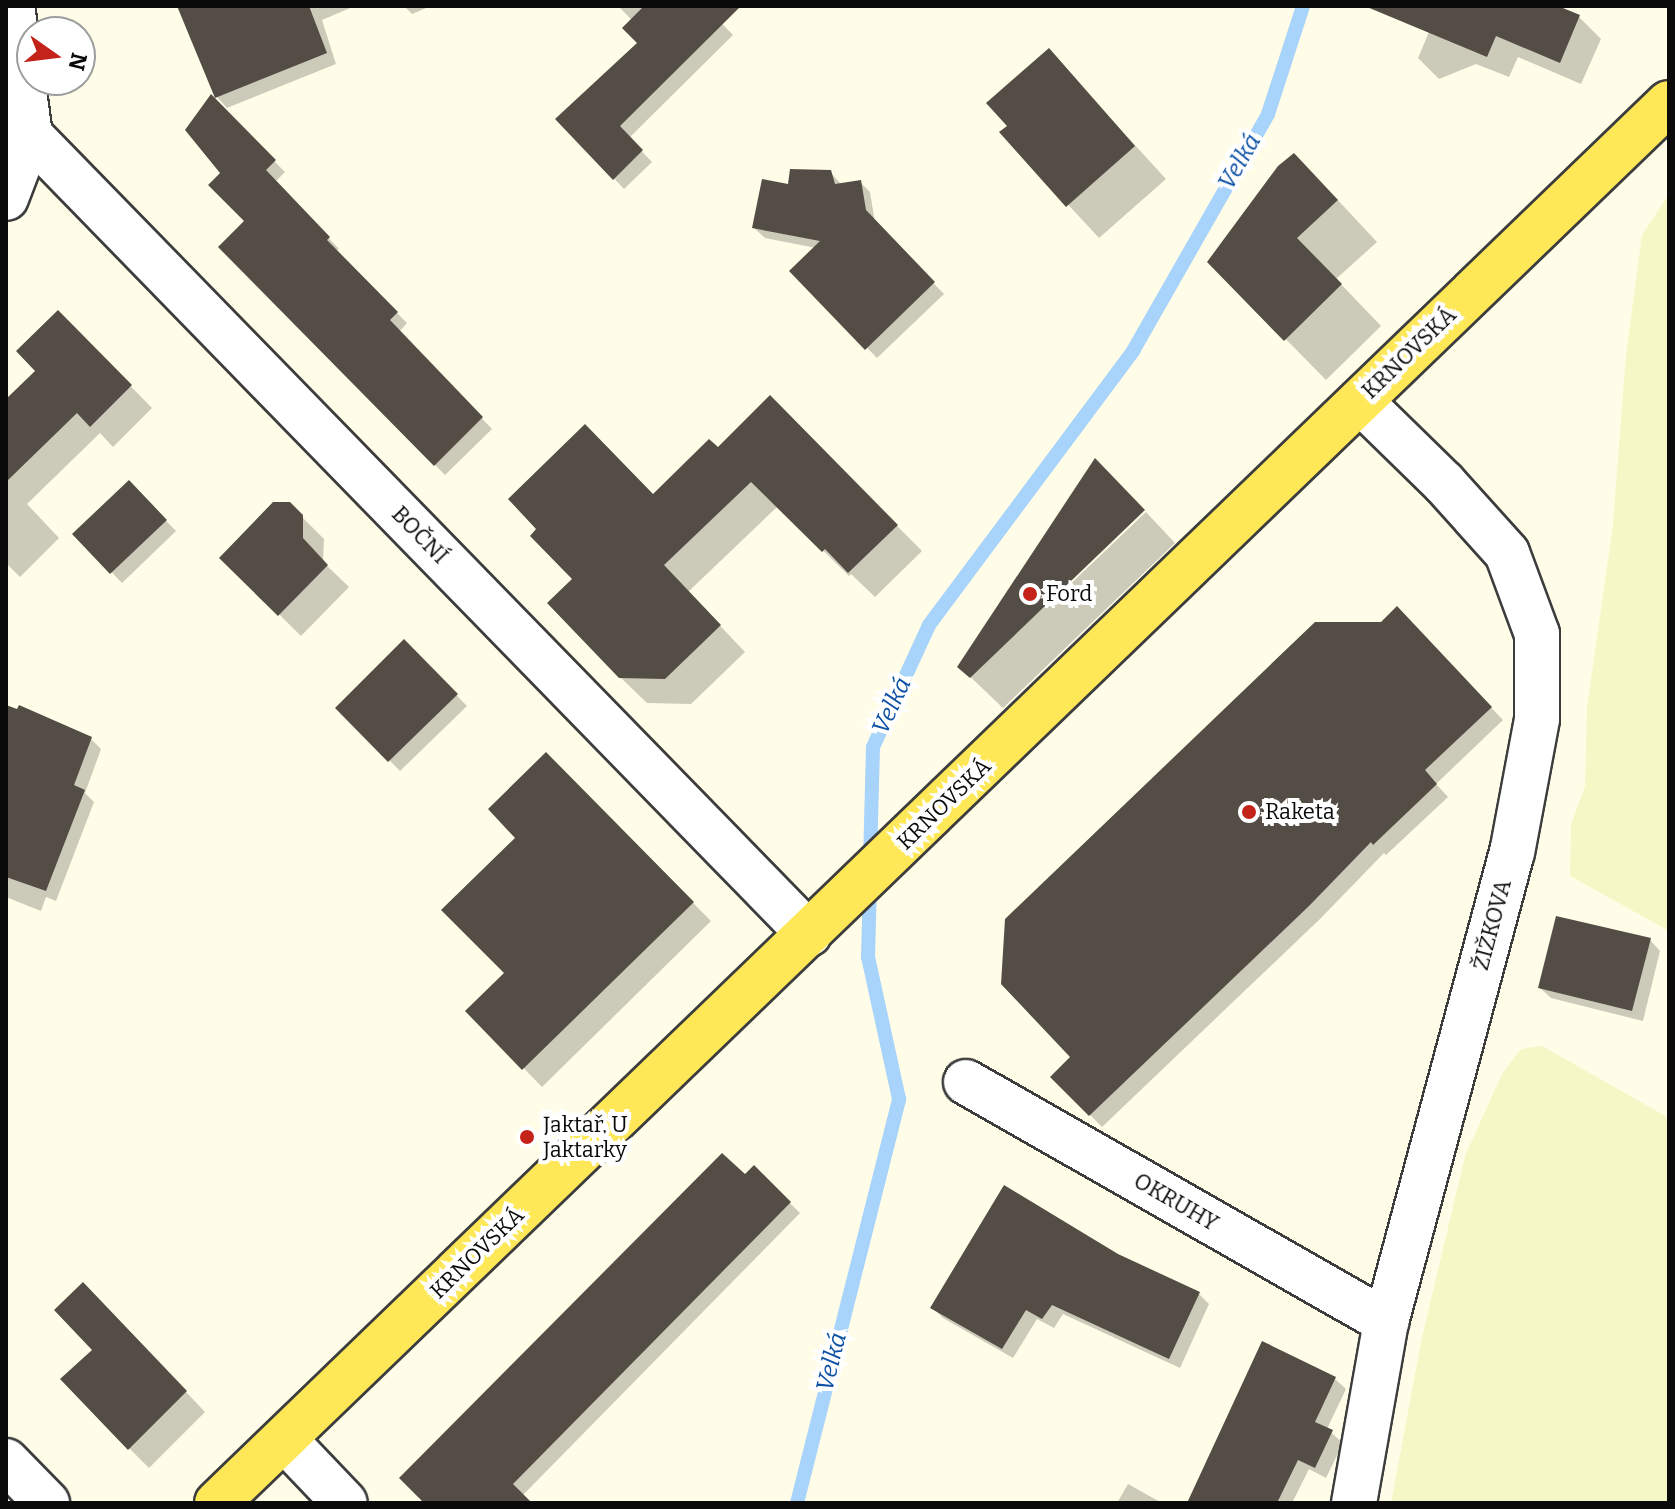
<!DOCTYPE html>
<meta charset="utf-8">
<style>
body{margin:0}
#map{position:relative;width:1675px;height:1509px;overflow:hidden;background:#fffde8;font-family:Bitter,serif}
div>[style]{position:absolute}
.farmland>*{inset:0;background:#f6f7c6}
.shadow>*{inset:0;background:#0003}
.stream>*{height:14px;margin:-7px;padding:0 7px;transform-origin:7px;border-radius:7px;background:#a8d3fb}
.building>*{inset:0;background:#544d46}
.roads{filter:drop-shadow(2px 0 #3d3d3d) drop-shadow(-2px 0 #3d3d3d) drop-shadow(0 2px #3d3d3d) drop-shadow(0 -2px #3d3d3d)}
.minor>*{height:44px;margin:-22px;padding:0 22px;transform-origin:22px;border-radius:22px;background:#fff}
.primary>*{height:44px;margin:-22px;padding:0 22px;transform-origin:22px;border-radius:22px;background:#ffe858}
.dots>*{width:22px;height:22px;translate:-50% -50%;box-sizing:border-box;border:4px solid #fff;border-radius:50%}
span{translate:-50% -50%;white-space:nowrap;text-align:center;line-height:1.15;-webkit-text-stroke:8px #fff;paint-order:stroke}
.street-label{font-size:22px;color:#0a0a0a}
.poi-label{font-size:22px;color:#0a0a0a}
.left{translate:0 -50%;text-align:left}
.water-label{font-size:24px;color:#0c51a4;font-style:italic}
.frame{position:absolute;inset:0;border:8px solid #0a0a0a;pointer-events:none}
.north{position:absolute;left:16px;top:16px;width:80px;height:80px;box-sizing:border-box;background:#fff;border:2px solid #9d9d9d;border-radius:50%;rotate:104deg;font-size:22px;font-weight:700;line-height:32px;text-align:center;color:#0a0a0a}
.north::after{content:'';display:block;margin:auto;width:28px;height:36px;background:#c42319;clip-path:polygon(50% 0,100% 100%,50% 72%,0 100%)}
</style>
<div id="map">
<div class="farmland">
<div style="clip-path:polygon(1669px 194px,1669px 931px,1570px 876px,1571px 825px,1585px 786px,1587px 707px,1613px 524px,1626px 355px,1642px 235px)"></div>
<div style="clip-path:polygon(1542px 1046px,1669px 1118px,1669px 1503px,1391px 1503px,1421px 1342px,1465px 1156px,1502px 1074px,1521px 1049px)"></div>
</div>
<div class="shadow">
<div style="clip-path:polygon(179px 6px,355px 6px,322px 20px,336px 64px,227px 108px,217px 97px)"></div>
<div style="clip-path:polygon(404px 6px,431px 6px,412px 14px)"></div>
<div style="clip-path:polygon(618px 6px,705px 6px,733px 35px,629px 138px,652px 162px,624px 189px,558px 119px,640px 43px,633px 21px)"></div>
<div style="clip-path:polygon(1440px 6px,1553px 6px,1579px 17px,1601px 39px,1581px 84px,1518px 57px,1509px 77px,1476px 64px,1439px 79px,1418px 58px)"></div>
<div style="clip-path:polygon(1048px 50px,1166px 179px,1099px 238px,1002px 133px,1010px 126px)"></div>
<div style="clip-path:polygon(211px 98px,285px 172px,275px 182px,339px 249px,336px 251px,407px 323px,399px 332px,492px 429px,445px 475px,221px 247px,247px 221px,222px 173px)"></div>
<div style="clip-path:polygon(830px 172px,842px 185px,860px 182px,870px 192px,875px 223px,944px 294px,877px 358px,792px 271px,816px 248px,765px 238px,754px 228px,789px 186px)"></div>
<div style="clip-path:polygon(1334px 196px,1377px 242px,1336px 279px,1381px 326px,1326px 380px,1209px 261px)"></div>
<div style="clip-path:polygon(58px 312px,152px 408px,113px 447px,100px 433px,27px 504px,59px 538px,20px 577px,6px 563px,6px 402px,38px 371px)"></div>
<div style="clip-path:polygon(770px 398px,922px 551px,875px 597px,851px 574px,849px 576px,778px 506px,688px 592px,745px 652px,691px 704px,647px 703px,620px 677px,653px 496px,718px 450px)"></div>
<div style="clip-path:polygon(129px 483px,176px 531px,122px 583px,75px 534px)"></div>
<div style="clip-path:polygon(289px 504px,324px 539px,323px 562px,349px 587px,301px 636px,222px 558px)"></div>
<div style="clip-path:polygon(1146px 512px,1175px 543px,1003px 708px,960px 667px,1062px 586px,1062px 592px)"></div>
<div style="clip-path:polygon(1397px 609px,1503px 720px,1436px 784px,1448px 797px,1386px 855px,1384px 853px,1321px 918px,1102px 1127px,1053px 1077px,1073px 1057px)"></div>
<div style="clip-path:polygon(404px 642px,467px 706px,400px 771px,338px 708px)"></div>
<div style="clip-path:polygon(6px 707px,91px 739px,101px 749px,85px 793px,94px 802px,56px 901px,46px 897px,41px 911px,6px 897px)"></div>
<div style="clip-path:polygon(546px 755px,711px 921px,542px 1087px,468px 1011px,506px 973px)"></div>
<div style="clip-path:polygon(1650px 940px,1660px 951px,1643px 1021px,1551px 998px,1540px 988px)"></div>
<div style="clip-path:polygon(754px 1168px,800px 1213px,522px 1496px,529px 1503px,427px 1503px)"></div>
<div style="clip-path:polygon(1118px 1255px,1199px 1294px,1209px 1304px,1180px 1368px,1063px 1314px,1054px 1328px,1037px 1319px,1013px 1358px,943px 1318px,933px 1308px)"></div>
<div style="clip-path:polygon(103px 1304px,205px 1412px,149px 1468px,129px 1448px,94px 1350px)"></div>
<div style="clip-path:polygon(1263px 1344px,1335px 1379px,1346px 1389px,1327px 1429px,1343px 1443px,1326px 1478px,1309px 1469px,1292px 1503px,1262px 1503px)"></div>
<div style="clip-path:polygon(1128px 1484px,1162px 1503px,1117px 1503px)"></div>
</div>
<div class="stream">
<div style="left:870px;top:861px;width:114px;rotate:-88.5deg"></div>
<div style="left:873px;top:747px;width:134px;rotate:-65.3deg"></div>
<div style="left:929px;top:625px;width:342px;rotate:-53.3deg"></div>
<div style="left:1133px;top:351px;width:273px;rotate:-60.3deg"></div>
<div style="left:1268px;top:114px;width:114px;rotate:-72deg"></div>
<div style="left:797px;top:1503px;width:417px;rotate:-75.8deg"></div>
<div style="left:899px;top:1099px;width:145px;rotate:-102.3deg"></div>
<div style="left:868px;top:957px;width:72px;rotate:-88.4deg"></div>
</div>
<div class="building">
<div style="clip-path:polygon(177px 6px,309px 6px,327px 53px,215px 98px)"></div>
<div style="clip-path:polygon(644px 6px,741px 6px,620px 126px,643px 150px,613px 180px,555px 119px,637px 43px,622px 28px)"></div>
<div style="clip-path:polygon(1558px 6px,1580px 15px,1560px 63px,1496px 36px,1487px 57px,1367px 7px)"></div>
<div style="clip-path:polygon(1049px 48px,1135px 146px,1066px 207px,999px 132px,1007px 126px,986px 103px)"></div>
<div style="clip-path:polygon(211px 94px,276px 160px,266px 170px,330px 237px,327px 240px,398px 312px,390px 320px,483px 417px,434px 466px,218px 247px,244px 221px,208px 185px,220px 173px,185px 130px)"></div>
<div style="clip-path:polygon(1294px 153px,1338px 200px,1297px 238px,1342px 284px,1284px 341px,1207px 262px,1278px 166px)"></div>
<div style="clip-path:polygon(790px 169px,831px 170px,835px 184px,861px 180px,866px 210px,935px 282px,865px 350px,789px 271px,820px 241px,752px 228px,762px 179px,788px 184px)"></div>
<div style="clip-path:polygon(58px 310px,132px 385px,90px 427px,77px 413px,6px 482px,6px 399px,35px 371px,16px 351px)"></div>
<div style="clip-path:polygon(770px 395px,898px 525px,848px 573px,825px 549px,822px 552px,751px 482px,664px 565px,721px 625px,665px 679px,619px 678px,547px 603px,572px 579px,530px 536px,536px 529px,508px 499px,585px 424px,653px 494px,709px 439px,718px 447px)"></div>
<div style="clip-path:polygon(1095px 458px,1145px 510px,970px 678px,957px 667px)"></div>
<div style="clip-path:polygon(129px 480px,167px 520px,110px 574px,72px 534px)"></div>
<div style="clip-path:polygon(273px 502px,290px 502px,303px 515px,303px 538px,328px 565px,278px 616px,219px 558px)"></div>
<div style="clip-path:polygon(1397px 606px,1492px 707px,1425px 770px,1437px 784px,1373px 845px,1371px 842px,1309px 906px,1089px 1116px,1050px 1077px,1070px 1057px,1001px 984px,1005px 919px,1315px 622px,1381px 622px)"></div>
<div style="clip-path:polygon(404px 639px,458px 694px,388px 762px,335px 708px)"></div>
<div style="clip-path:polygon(6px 705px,17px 709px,19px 705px,92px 737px,74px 785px,85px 790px,46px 891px,6px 877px)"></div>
<div style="clip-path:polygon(546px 752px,694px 902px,522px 1070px,465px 1011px,504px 973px,441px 910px,515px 838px,488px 809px)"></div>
<div style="clip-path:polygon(1556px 916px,1651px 938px,1632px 1011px,1538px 988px)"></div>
<div style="clip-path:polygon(722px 1153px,745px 1174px,754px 1165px,791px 1202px,513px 1484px,532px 1503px,424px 1503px,399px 1478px)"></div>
<div style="clip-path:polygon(1004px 1185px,1118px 1254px,1200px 1292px,1169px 1359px,1052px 1305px,1042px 1319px,1026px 1310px,1002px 1349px,930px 1308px)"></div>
<div style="clip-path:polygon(83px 1282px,187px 1391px,128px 1450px,60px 1379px,92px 1350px,54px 1310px)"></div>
<div style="clip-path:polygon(1262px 1341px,1336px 1377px,1315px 1422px,1333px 1430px,1315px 1468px,1298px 1460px,1277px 1503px,1187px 1503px)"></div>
</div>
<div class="roads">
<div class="minor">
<div style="left:30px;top:135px;width:1116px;rotate:45.73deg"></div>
<div style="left:6px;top:198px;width:67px;rotate:-69.1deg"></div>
<div style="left:30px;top:135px;width:130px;rotate:-97.9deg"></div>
<div style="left:966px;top:1082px;width:484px;rotate:29.7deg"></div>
<div style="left:284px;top:1439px;width:88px;rotate:46.4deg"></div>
<div style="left:6px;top:1461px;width:59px;rotate:45.7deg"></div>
<div style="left:1354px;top:1503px;width:184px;rotate:-80deg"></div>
<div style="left:1386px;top:1322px;width:486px;rotate:-75deg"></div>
<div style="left:1512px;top:853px;width:136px;rotate:-79.4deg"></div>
<div style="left:1537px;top:719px;width:85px;rotate:-90deg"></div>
<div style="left:1537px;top:634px;width:86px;rotate:-110.3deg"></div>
<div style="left:1507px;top:553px;width:94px;rotate:-132deg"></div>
<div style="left:1444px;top:483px;width:117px;rotate:-135.7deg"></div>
</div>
<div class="primary">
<div style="left:217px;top:1503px;width:2017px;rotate:-43.96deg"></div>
</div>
</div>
<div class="dots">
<div style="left:1030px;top:594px;background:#c42319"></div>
<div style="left:1249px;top:812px;background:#c42319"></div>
<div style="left:527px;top:1137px;background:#c42319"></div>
</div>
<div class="street-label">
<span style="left:1409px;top:353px;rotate:-44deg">KRNOVSKÁ</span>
<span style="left:420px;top:535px;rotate:46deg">BOČNÍ</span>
<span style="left:944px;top:804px;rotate:-44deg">KRNOVSKÁ</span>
<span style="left:1492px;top:925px;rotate:-75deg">ŽIŽKOVA</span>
<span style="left:1176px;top:1202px;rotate:30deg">OKRUHY</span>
<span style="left:477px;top:1253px;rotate:-44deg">KRNOVSKÁ</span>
</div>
<div class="poi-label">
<span class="left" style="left:1046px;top:594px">Ford</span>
<span class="left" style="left:1265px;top:812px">Raketa</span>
<span class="left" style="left:543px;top:1137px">Jaktař, U<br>Jaktarky</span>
</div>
<div class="water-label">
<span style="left:1240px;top:162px;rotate:-60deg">Velká</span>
<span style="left:892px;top:706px;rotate:-65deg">Velká</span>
<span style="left:832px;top:1362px;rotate:-76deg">Velká</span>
</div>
<div class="frame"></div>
<div class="north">N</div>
</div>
